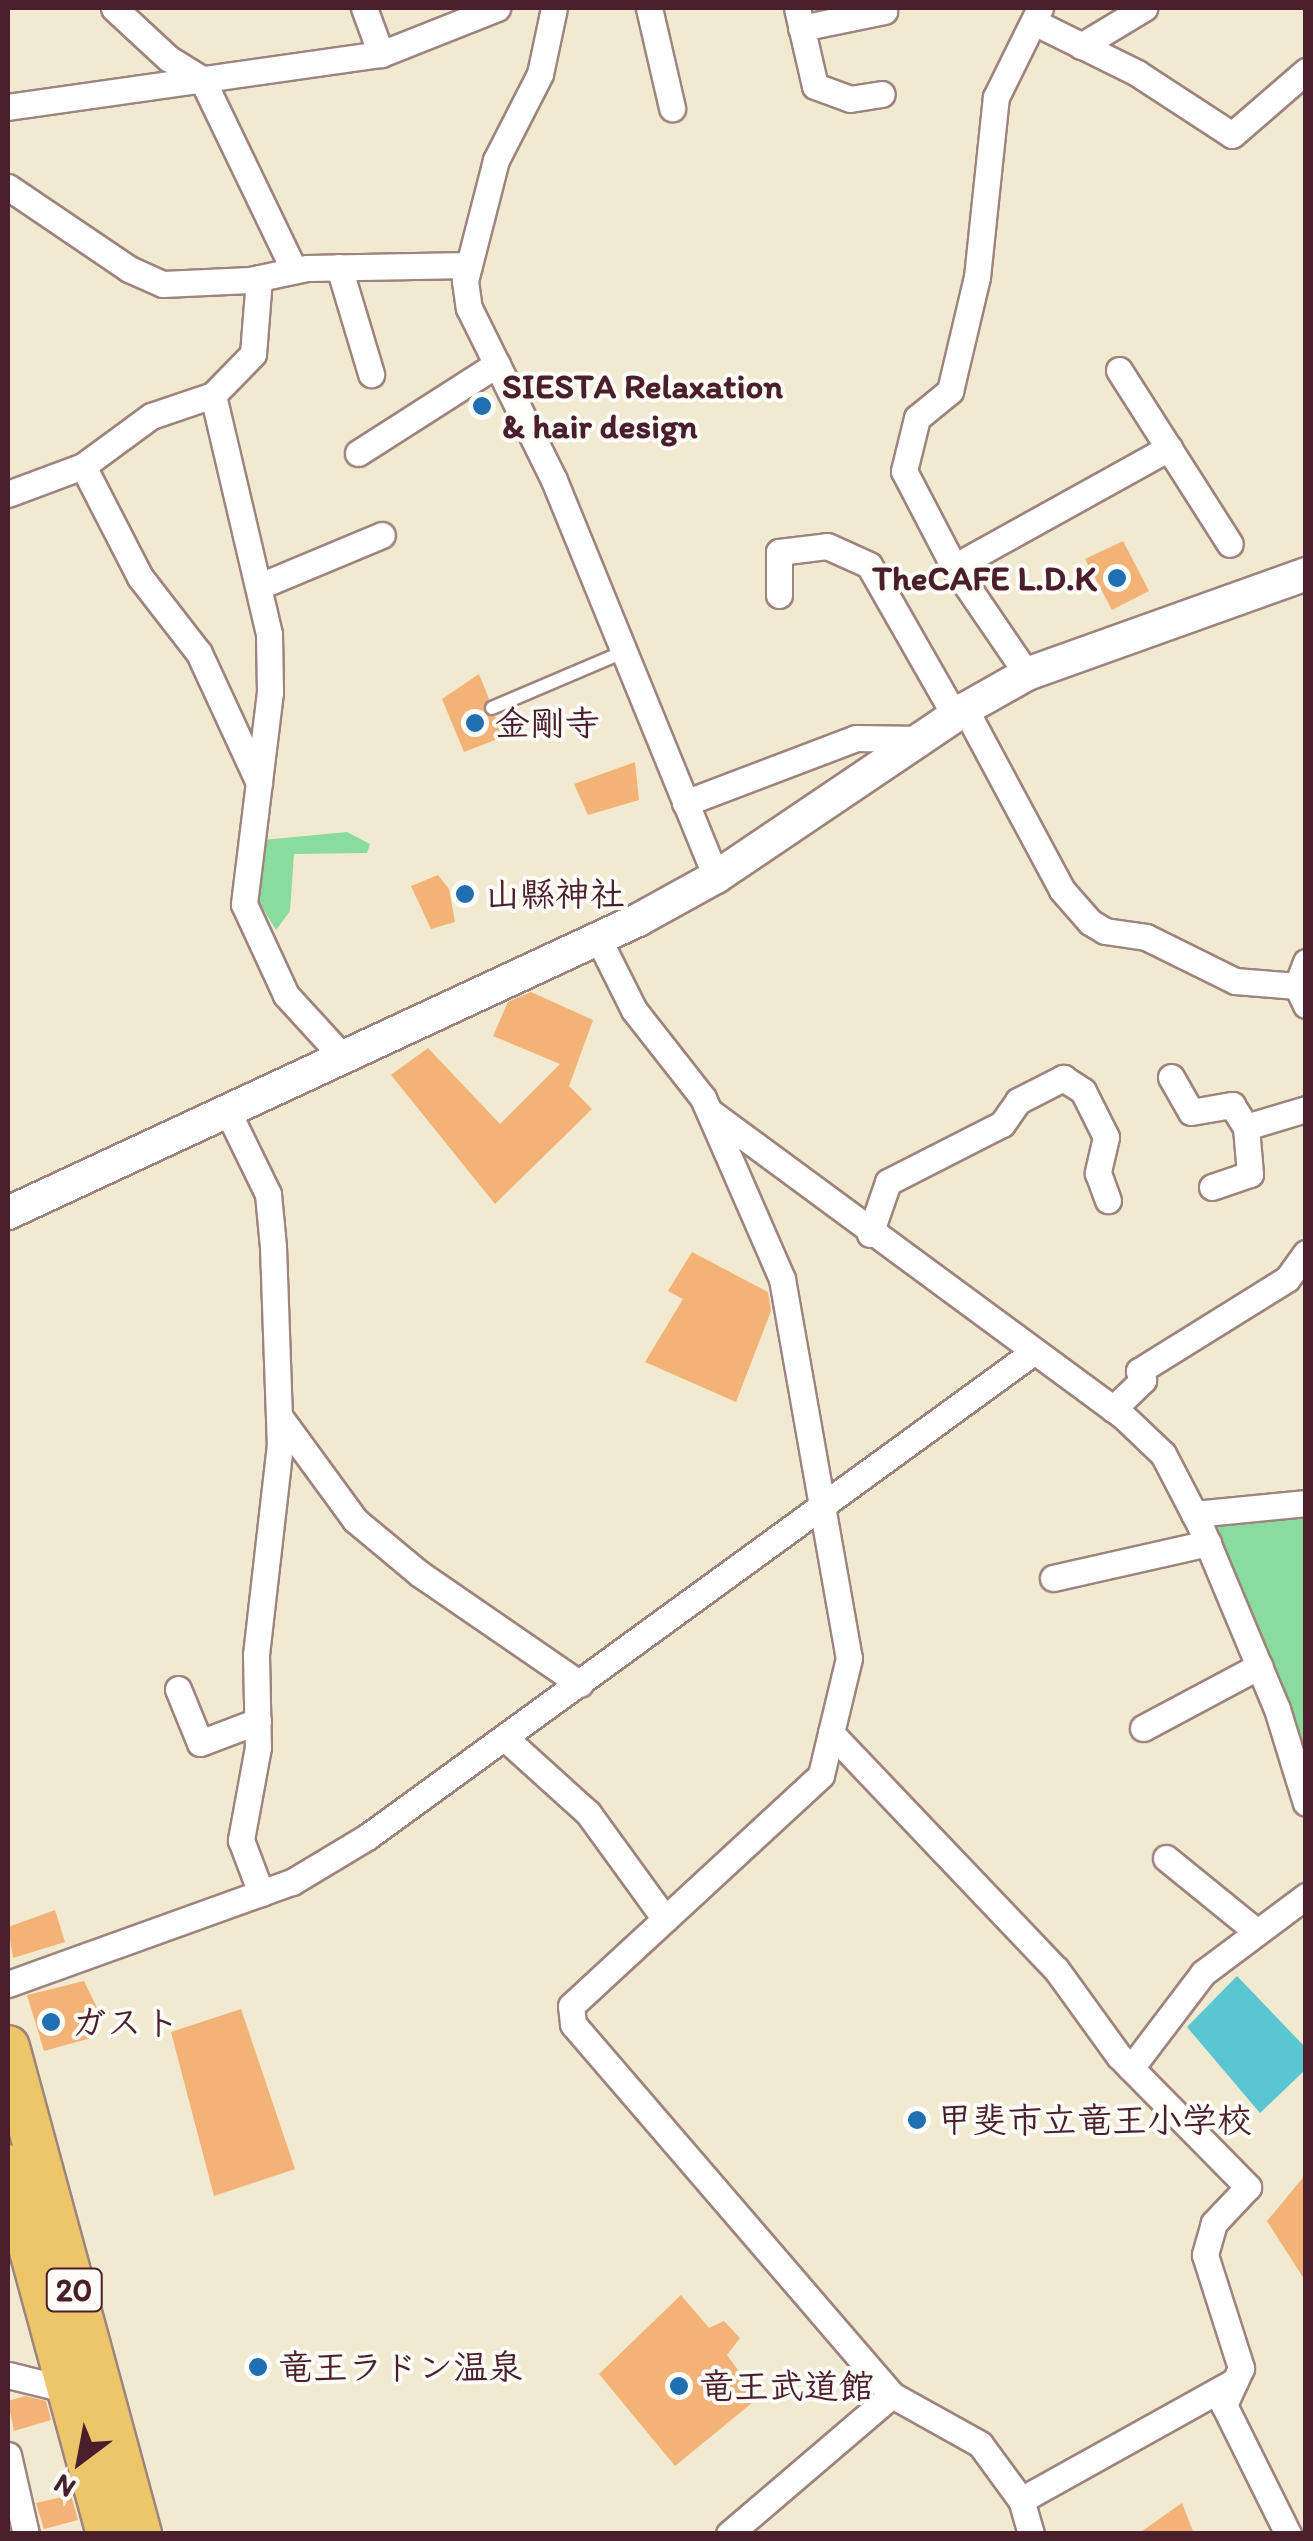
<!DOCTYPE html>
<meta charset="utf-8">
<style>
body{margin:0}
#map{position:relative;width:1313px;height:2541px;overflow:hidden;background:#f2e9d1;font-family:Itim,"Klee One",sans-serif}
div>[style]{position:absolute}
.green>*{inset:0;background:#89dc9e}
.water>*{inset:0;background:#59c6d2}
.building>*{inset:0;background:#f3b276}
.roads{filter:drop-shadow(2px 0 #9e847e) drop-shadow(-2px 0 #9e847e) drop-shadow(0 2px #9e847e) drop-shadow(0 -2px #9e847e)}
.service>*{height:12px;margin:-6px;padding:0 6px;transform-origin:6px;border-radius:6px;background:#fff}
.minor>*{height:25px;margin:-12.5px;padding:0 12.5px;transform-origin:12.5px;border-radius:12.5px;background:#fff}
.tertiary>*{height:32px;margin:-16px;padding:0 16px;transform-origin:16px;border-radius:16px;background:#fff}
.trunk>*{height:42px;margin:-21px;padding:0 21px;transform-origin:21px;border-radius:21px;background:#ecc669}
.dots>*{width:28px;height:28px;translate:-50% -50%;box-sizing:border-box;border:5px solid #fdfcf7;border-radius:50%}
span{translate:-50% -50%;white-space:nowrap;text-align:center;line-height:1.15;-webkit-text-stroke:8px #fdfcf7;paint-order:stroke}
.shield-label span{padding:2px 8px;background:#fdfcf7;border:2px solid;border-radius:8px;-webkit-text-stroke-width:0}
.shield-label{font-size:32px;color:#4a1f2b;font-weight:700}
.poi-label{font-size:35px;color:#4a1f2b;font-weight:700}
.left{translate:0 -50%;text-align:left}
.right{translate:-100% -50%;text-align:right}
.frame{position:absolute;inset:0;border:10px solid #4a1f2b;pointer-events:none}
.north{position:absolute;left:30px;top:2411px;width:100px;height:100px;-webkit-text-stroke:8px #fdfcf7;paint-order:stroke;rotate:212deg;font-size:28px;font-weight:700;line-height:40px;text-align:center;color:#4a1f2b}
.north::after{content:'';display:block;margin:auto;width:35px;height:45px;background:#4a1f2b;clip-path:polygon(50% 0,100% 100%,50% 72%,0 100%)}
</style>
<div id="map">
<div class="green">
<div style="clip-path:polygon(347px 832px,370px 844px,367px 853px,294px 854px,290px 911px,276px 930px,253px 892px,263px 840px)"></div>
<div style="clip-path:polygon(1305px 1507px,1305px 1789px,1200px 1518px)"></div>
</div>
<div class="water">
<div style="clip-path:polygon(1237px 1976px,1305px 2047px,1305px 2070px,1260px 2113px,1187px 2027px)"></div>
</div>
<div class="building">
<div style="clip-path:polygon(1123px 541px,1149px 591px,1112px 610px,1085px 559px)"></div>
<div style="clip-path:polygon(479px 674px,489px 699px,483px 711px,496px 717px,503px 737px,464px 752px,442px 699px)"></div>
<div style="clip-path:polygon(635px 762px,639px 800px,588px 815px,574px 784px)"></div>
<div style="clip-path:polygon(438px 875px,449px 889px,455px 922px,431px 929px,411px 886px)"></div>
<div style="clip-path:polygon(531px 992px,593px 1020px,569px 1086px,592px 1109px,495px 1204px,391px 1075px,428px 1048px,500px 1124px,560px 1064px,493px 1036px,508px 1002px)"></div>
<div style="clip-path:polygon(692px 1252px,768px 1292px,771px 1311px,736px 1402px,645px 1362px,683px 1299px,668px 1291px)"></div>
<div style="clip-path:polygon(55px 1910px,65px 1942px,13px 1958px,8px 1927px)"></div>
<div style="clip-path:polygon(84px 1981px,102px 2018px,93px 2020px,98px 2036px,44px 2051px,27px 1995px)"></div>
<div style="clip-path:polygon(241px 2009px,295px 2169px,214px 2196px,171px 2032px)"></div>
<div style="clip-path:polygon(1306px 2174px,1306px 2282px,1267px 2221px)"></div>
<div style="clip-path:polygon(681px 2295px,709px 2328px,724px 2321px,740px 2338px,727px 2355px,758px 2398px,675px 2466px,599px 2374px)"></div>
<div style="clip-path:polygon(25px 2396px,46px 2401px,51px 2420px,14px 2431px,8px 2401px)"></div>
<div style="clip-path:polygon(71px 2495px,78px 2520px,44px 2529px,36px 2503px)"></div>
<div style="clip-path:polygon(1182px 2503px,1194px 2534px,1138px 2534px)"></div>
</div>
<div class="roads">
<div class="service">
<div style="left:492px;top:708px;width:140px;rotate:-23.1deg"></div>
</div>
<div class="minor">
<div style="left:114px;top:8px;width:74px;rotate:42.8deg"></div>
<div style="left:168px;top:58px;width:40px;rotate:32deg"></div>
<div style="left:202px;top:79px;width:212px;rotate:64.3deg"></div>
<div style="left:364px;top:8px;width:49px;rotate:69.7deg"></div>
<div style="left:554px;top:8px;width:67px;rotate:102deg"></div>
<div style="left:540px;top:74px;width:97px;rotate:117.1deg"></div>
<div style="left:496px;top:160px;width:125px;rotate:104.4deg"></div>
<div style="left:465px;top:281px;width:27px;rotate:82deg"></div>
<div style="left:469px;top:308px;width:192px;rotate:63.7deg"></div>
<div style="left:554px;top:480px;width:429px;rotate:67.8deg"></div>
<div style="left:649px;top:8px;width:103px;rotate:77deg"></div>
<div style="left:797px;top:8px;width:80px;rotate:77deg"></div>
<div style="left:815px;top:86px;width:37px;rotate:20deg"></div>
<div style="left:850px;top:99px;width:32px;rotate:-9deg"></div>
<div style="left:1036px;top:23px;width:113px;rotate:26.3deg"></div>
<div style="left:1137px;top:73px;width:113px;rotate:33.1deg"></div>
<div style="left:1232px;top:135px;width:98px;rotate:-40.9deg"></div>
<div style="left:801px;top:28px;width:85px;rotate:-11.6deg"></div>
<div style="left:1081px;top:46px;width:74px;rotate:-31.1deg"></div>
<div style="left:8px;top:107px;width:377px;rotate:-8.1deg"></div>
<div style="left:381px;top:54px;width:125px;rotate:-21.6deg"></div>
<div style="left:8px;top:187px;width:146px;rotate:34.1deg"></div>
<div style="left:129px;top:269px;width:37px;rotate:24deg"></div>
<div style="left:163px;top:284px;width:87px;rotate:-2.6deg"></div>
<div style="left:250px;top:280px;width:58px;rotate:-11.9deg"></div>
<div style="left:307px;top:268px;width:162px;rotate:-1.1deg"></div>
<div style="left:339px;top:267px;width:112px;rotate:73.3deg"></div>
<div style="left:259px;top:278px;width:76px;rotate:94.5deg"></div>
<div style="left:253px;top:354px;width:57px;rotate:134.3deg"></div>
<div style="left:213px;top:395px;width:245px;rotate:76.8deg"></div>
<div style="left:269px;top:634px;width:58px;rotate:89deg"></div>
<div style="left:270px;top:692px;width:214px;rotate:97deg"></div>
<div style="left:244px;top:904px;width:100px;rotate:65.2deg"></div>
<div style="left:286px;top:995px;width:80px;rotate:47.5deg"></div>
<div style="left:1119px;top:370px;width:206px;rotate:57.5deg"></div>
<div style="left:213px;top:395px;width:65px;rotate:161.3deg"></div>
<div style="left:151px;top:416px;width:84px;rotate:143.7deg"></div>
<div style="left:83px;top:466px;width:125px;rotate:62.8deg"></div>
<div style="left:140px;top:577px;width:96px;rotate:52.2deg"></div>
<div style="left:199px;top:653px;width:143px;rotate:65.2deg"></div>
<div style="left:358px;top:453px;width:165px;rotate:-32.6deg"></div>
<div style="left:8px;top:494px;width:80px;rotate:-20.5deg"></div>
<div style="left:954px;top:567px;width:246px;rotate:-29deg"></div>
<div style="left:260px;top:586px;width:132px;rotate:-22.7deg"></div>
<div style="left:779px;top:595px;width:43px;rotate:-90deg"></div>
<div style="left:779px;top:552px;width:48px;rotate:-7.1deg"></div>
<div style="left:827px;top:546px;width:46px;rotate:24.3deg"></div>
<div style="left:869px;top:565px;width:174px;rotate:60.3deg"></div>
<div style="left:1027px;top:674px;width:130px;rotate:-124.3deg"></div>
<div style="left:954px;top:567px;width:108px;rotate:-117.5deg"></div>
<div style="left:904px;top:471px;width:55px;rotate:-76.2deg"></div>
<div style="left:917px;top:418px;width:43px;rotate:-39.3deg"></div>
<div style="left:950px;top:391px;width:117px;rotate:-76.7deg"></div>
<div style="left:977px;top:277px;width:181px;rotate:-84deg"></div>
<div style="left:996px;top:97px;width:99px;rotate:-63.7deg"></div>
<div style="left:965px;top:709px;width:205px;rotate:61.8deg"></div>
<div style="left:1062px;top:890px;width:43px;rotate:48.8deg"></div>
<div style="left:1090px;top:922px;width:17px;rotate:31deg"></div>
<div style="left:1105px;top:931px;width:41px;rotate:8.3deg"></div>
<div style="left:1146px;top:937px;width:99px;rotate:26.3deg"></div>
<div style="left:1235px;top:981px;width:62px;rotate:4.6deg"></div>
<div style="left:685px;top:803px;width:183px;rotate:-20.8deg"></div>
<div style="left:856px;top:738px;width:65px;rotate:0.9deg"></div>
<div style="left:598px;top:938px;width:80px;rotate:63.4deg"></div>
<div style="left:634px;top:1010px;width:112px;rotate:51.9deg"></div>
<div style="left:703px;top:1098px;width:197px;rotate:66.4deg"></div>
<div style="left:782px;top:1279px;width:385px;rotate:80deg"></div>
<div style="left:849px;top:1658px;width:77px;rotate:103.5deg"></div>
<div style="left:1306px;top:962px;width:26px;rotate:111deg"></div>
<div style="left:1297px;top:986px;width:21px;rotate:65deg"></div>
<div style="left:1171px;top:1077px;width:40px;rotate:60.3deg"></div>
<div style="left:1191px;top:1112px;width:42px;rotate:-9.7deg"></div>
<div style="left:1232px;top:1105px;width:26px;rotate:58deg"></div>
<div style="left:709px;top:1111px;width:514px;rotate:36.38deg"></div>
<div style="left:1123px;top:1416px;width:55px;rotate:43.5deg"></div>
<div style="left:1163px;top:1454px;width:80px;rotate:62.5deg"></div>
<div style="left:1200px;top:1525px;width:199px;rotate:67.3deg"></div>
<div style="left:1277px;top:1709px;width:98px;rotate:72.9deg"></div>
<div style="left:228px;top:1112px;width:91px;rotate:64deg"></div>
<div style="left:268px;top:1194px;width:53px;rotate:84.6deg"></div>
<div style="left:273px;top:1247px;width:197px;rotate:88deg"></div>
<div style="left:280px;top:1444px;width:212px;rotate:96.5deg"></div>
<div style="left:256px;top:1655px;width:92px;rotate:88.8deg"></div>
<div style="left:258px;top:1747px;width:95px;rotate:100.4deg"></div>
<div style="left:241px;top:1840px;width:57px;rotate:69.3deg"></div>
<div style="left:1212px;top:1187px;width:40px;rotate:-18.9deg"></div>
<div style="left:1250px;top:1174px;width:47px;rotate:-94.9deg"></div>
<div style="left:1246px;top:1127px;width:63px;rotate:-16.7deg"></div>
<div style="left:870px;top:1234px;width:55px;rotate:-70.9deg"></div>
<div style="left:888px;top:1182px;width:128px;rotate:-27deg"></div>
<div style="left:1002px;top:1124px;width:28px;rotate:-55deg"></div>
<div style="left:1018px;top:1101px;width:51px;rotate:-27.1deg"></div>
<div style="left:1063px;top:1078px;width:24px;rotate:33deg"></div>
<div style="left:1083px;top:1091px;width:51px;rotate:63.4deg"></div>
<div style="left:1106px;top:1137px;width:37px;rotate:103deg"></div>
<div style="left:1098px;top:1173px;width:29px;rotate:70deg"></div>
<div style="left:1113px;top:1409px;width:42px;rotate:-44deg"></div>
<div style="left:1143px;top:1380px;width:10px;rotate:-114deg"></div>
<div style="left:1139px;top:1371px;width:174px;rotate:-31.9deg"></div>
<div style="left:1287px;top:1279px;width:32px;rotate:-54deg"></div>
<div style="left:279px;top:1416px;width:129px;rotate:53.8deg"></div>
<div style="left:355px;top:1520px;width:85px;rotate:39.7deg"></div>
<div style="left:420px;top:1574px;width:194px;rotate:34.5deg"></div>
<div style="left:1194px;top:1514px;width:113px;rotate:-5.6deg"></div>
<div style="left:1053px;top:1578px;width:159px;rotate:-12.7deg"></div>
<div style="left:178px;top:1689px;width:58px;rotate:67.8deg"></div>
<div style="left:200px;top:1743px;width:62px;rotate:-20.8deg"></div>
<div style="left:1143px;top:1728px;width:132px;rotate:-28.1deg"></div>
<div style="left:505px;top:1738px;width:112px;rotate:42.1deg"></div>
<div style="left:588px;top:1813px;width:131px;rotate:54deg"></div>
<div style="left:1166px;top:1858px;width:117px;rotate:39.1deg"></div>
<div style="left:8px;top:1984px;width:302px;rotate:-19.8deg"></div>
<div style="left:292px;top:1882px;width:87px;rotate:-31deg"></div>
<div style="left:367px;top:1837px;width:822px;rotate:-36.05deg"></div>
<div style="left:1131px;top:2068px;width:119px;rotate:-52.8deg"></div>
<div style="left:1203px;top:1973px;width:129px;rotate:-36.8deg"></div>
<div style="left:8px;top:2375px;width:63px;rotate:13.8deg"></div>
<div style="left:8px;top:2455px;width:81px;rotate:77.2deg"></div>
<div style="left:1021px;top:2500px;width:245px;rotate:-29.1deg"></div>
<div style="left:729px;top:2534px;width:214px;rotate:-40.5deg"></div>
<div style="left:1031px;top:2534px;width:35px;rotate:-106deg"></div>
<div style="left:1021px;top:2500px;width:69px;rotate:-126.2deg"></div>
<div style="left:980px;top:2444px;width:101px;rotate:-150.9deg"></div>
<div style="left:892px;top:2395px;width:489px;rotate:-130.7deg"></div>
<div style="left:573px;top:2024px;width:18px;rotate:-96deg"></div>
<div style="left:571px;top:2006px;width:340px;rotate:-42.7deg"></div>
<div style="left:821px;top:1775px;width:43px;rotate:-76.6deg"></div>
<div style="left:831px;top:1733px;width:326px;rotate:46.4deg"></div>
<div style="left:1056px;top:1969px;width:107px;rotate:54.1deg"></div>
<div style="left:1119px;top:2056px;width:184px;rotate:45.4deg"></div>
<div style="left:1248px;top:2187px;width:50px;rotate:133.4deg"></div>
<div style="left:1214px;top:2223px;width:33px;rotate:106deg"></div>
<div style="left:1205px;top:2255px;width:119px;rotate:72.3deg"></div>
<div style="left:1241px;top:2368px;width:41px;rotate:114.7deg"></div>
<div style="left:1224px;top:2405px;width:144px;rotate:63.6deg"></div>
</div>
<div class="tertiary">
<div style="left:8px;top:1213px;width:695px;rotate:-24.94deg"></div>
<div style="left:638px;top:920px;width:89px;rotate:-28.9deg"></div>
<div style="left:716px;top:877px;width:300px;rotate:-34deg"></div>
<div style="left:965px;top:709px;width:71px;rotate:-29.4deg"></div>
<div style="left:1027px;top:674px;width:296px;rotate:-19.7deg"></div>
</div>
<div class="trunk">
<div style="left:8px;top:2047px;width:505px;rotate:74.83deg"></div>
<div style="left:8px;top:2166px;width:381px;rotate:74.8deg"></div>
</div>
</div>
<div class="dots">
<div style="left:482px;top:406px;background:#1f6fb2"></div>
<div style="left:1117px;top:578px;background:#1f6fb2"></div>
<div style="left:475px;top:723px;background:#1f6fb2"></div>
<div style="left:465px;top:894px;background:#1f6fb2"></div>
<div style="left:51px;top:2022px;background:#1f6fb2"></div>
<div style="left:917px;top:2120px;background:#1f6fb2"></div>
<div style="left:258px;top:2367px;background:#1f6fb2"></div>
<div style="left:679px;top:2386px;background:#1f6fb2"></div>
</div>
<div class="shield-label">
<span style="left:74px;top:2290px">20</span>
</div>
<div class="poi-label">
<span class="left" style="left:502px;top:406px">SIESTA Relaxation<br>&amp; hair design</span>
<span class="right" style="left:1097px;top:578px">TheCAFE L.D.K</span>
<span class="left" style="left:495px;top:723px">金剛寺</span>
<span class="left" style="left:485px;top:894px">山縣神社</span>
<span class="left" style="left:71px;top:2022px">ガスト</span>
<span class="left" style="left:937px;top:2120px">甲斐市立竜王小学校</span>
<span class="left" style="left:278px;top:2367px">竜王ラドン温泉</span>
<span class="left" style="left:699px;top:2386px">竜王武道館</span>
</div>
<div class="frame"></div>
<div class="north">N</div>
</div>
